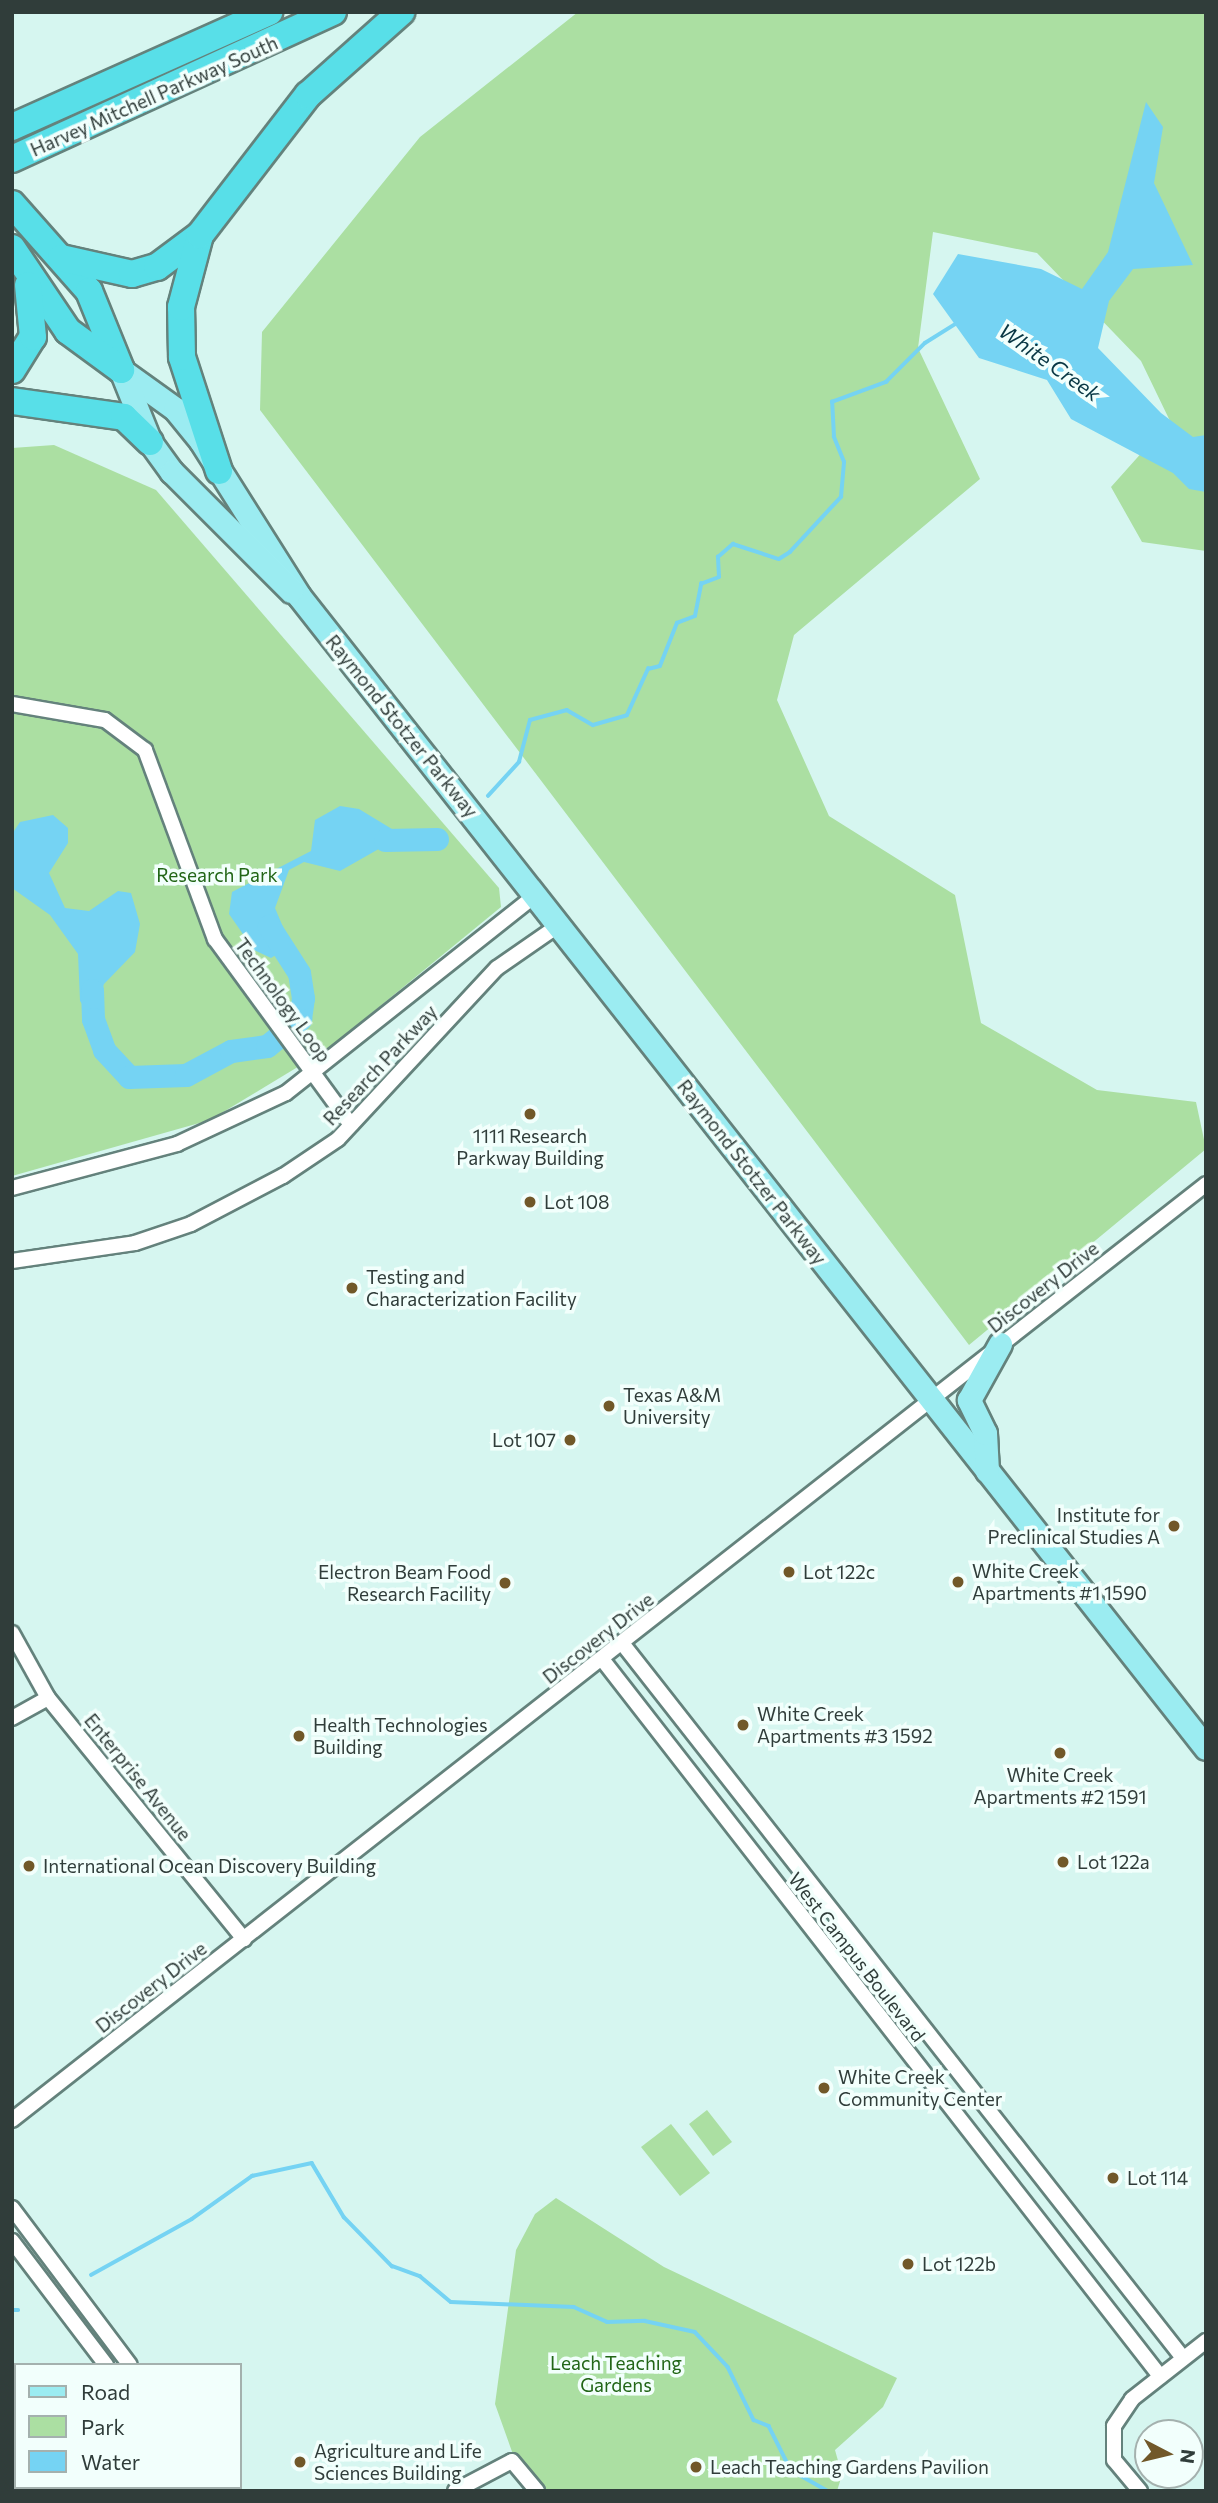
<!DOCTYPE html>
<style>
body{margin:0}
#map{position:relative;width:1218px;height:2503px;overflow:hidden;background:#d6f6f0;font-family:Commissioner,sans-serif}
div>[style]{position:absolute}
.green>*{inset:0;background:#abdfa2}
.water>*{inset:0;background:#75d3f3}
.stream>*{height:3.5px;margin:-1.75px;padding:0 1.75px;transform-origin:1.75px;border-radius:1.75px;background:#75d3f3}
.river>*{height:23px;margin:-11.5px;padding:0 11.5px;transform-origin:11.5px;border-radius:11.5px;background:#75d3f3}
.roads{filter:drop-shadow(2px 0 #64827c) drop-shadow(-2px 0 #64827c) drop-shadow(0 2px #64827c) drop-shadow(0 -2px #64827c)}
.street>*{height:14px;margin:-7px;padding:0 7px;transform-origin:7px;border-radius:7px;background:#fff}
.primary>*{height:23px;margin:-11.5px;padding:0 11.5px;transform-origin:11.5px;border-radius:11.5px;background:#9becf1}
.highway>*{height:26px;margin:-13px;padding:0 13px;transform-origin:13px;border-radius:13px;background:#58dfe8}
.dots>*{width:19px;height:19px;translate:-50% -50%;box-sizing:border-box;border:4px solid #f2fffc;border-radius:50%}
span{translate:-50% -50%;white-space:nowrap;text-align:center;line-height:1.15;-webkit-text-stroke:7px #f2fffc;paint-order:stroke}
.street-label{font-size:19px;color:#303d3a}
.park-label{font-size:19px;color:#226617}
.poi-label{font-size:19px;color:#303d3a}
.left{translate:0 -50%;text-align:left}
.right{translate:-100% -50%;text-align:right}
.water-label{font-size:21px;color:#093744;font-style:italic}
.frame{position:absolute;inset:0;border:14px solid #303d3a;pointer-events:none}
.legend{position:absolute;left:14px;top:2363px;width:228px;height:126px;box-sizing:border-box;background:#f2fffc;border:2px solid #a4b1ae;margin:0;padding:9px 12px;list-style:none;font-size:21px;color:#303d3a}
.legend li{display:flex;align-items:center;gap:14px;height:35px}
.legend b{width:35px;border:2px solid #a4b1ae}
.north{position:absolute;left:1134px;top:2419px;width:70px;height:70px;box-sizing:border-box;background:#f2fffc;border:2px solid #a4b1ae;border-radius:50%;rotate:97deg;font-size:19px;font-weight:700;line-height:28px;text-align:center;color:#303d3a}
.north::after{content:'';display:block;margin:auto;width:24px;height:32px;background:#715829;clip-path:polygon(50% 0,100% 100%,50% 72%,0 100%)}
</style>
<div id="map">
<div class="green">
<div style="clip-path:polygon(578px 12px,1206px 12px,1206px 551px,1142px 542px,1111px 487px,1170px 421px,1141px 361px,1037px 253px,933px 232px,918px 348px,980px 479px,794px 635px,777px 700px,829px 816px,955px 895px,981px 1023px,1097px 1090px,1196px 1102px,1206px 1149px,969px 1345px,260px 410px,262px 332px,420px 137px)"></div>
<div style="clip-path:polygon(54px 445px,156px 490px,499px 888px,501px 907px,329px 1048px,210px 1120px,12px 1176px,12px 448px)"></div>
<div style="clip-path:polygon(707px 2110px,732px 2142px,713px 2156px,689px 2124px)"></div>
<div style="clip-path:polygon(671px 2124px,710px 2173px,680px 2196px,641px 2147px)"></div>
<div style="clip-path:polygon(556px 2198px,664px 2267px,897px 2378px,883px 2407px,835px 2450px,842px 2475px,837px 2491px,544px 2491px,530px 2468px,515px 2460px,495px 2404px,516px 2250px,535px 2214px)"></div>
</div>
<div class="water">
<div style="clip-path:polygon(1146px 102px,1163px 127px,1154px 183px,1193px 265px,1133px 269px,1109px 301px,1098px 348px,1161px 413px,1193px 437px,1206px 435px,1206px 492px,1189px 489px,1173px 473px,1071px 419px,1047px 380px,979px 358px,933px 294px,958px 254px,1041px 269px,1082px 289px,1108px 252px)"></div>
<div style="clip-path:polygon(340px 806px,359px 809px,415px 843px,384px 846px,340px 871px,304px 862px,289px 870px,275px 908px,291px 946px,271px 958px,254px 950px,229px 914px,232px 892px,311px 851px,315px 820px)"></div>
<div style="clip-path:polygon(53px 815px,68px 828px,68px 843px,49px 873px,65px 908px,89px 911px,118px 891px,131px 893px,140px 924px,135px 952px,104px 984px,93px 1019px,80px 1001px,78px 954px,50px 915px,12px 888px,12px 834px,20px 822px)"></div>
</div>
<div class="stream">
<div style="left:488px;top:796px;width:46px;rotate:-47.6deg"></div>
<div style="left:519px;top:762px;width:43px;rotate:-75.3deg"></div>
<div style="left:530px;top:720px;width:38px;rotate:-15deg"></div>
<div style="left:567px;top:710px;width:30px;rotate:30deg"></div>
<div style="left:593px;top:725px;width:35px;rotate:-16deg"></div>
<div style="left:627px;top:715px;width:51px;rotate:-65.5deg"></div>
<div style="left:648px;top:669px;width:12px;rotate:-14deg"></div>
<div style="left:660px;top:666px;width:46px;rotate:-68.4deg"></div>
<div style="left:677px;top:623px;width:19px;rotate:-21deg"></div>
<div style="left:695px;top:616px;width:33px;rotate:-79deg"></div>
<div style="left:701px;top:584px;width:19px;rotate:-21deg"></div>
<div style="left:719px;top:577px;width:20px;rotate:-93deg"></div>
<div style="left:718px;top:557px;width:20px;rotate:-41deg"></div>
<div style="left:733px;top:544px;width:48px;rotate:18.1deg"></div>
<div style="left:779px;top:559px;width:13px;rotate:-32deg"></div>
<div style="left:790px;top:552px;width:75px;rotate:-47.2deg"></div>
<div style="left:841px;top:497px;width:35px;rotate:-85deg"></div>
<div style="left:844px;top:462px;width:27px;rotate:-112deg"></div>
<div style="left:834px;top:437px;width:35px;rotate:-93deg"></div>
<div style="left:832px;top:402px;width:58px;rotate:-20.3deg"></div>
<div style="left:886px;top:382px;width:55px;rotate:-45deg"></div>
<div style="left:925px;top:343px;width:36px;rotate:-32deg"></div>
<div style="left:91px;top:2275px;width:115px;rotate:-29deg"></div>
<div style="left:192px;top:2219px;width:74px;rotate:-35.6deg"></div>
<div style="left:252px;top:2176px;width:61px;rotate:-12.2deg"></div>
<div style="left:312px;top:2163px;width:63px;rotate:59.3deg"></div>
<div style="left:344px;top:2217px;width:69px;rotate:45.6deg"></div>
<div style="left:392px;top:2266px;width:30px;rotate:20deg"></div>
<div style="left:420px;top:2276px;width:40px;rotate:40deg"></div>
<div style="left:451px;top:2302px;width:123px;rotate:2.3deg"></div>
<div style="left:574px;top:2307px;width:36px;rotate:24deg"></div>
<div style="left:607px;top:2322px;width:38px;rotate:-2deg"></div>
<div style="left:645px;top:2321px;width:51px;rotate:12.4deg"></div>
<div style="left:695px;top:2332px;width:48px;rotate:46.7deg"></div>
<div style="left:728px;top:2367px;width:59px;rotate:63.9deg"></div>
<div style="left:754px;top:2420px;width:16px;rotate:22deg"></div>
<div style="left:769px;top:2426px;width:49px;rotate:63.4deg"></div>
<div style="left:791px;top:2470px;width:43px;rotate:29.6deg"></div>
<div style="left:12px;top:2310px;width:6px"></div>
<div style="left:12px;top:2427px;width:6px;rotate:45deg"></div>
<div style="left:57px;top:2487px;width:5px;rotate:53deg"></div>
</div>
<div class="river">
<div style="left:385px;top:840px;width:52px;rotate:-1.1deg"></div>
<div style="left:92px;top:990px;width:29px;rotate:88deg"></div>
<div style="left:93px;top:1019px;width:33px;rotate:70deg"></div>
<div style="left:104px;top:1050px;width:37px;rotate:47deg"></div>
<div style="left:129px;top:1077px;width:57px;rotate:-2deg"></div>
<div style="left:186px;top:1075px;width:51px;rotate:-28.1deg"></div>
<div style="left:231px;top:1051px;width:36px;rotate:-8deg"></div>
<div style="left:267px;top:1046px;width:43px;rotate:-39.3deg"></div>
<div style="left:300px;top:1019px;width:21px;rotate:-82deg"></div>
<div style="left:303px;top:998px;width:25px;rotate:-99deg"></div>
<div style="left:299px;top:973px;width:56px;rotate:-122.6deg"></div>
</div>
<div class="roads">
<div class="street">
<div style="left:12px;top:704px;width:94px;rotate:9.8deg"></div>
<div style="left:105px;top:720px;width:50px;rotate:36.9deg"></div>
<div style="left:145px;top:750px;width:202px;rotate:69.7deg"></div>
<div style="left:215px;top:939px;width:230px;rotate:53.8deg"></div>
<div style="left:12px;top:1188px;width:171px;rotate:-14.9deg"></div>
<div style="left:177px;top:1144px;width:120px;rotate:-25.1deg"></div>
<div style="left:286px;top:1093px;width:319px;rotate:-38.4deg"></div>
<div style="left:12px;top:1261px;width:124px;rotate:-8.3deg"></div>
<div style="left:135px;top:1243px;width:59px;rotate:-18.7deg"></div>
<div style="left:191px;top:1224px;width:104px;rotate:-27.6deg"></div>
<div style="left:283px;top:1176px;width:66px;rotate:-33.9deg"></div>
<div style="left:338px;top:1139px;width:233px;rotate:-47.1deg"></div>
<div style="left:497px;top:968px;width:75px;rotate:-34.7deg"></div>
<div style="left:12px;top:1633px;width:74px;rotate:61deg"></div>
<div style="left:48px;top:1698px;width:311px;rotate:50.9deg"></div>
<div style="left:622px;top:1643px;width:909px;rotate:51.88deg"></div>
<div style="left:602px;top:1659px;width:909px;rotate:52.11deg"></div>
<div style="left:12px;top:1718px;width:41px;rotate:-29.1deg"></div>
<div style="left:12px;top:2120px;width:1517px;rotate:-38.09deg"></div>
<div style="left:12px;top:2208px;width:196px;rotate:53.1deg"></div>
<div style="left:12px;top:2241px;width:156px;rotate:52.8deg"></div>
<div style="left:190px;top:2487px;width:4px;rotate:63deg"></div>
<div style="left:215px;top:2487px;width:4px;rotate:63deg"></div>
<div style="left:455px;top:2491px;width:64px;rotate:-27.8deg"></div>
<div style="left:512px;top:2461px;width:39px;rotate:50deg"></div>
<div style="left:1140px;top:2491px;width:40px;rotate:-130deg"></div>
<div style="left:1114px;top:2460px;width:34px;rotate:-90deg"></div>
<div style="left:1114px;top:2426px;width:32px;rotate:-56deg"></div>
<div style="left:1132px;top:2399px;width:94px;rotate:-38.1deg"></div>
</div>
<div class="primary">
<div style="left:121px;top:370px;width:67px;rotate:35.8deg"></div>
<div style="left:175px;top:409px;width:41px;rotate:50.9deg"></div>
<div style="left:201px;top:441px;width:183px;rotate:57.7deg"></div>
<div style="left:299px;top:596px;width:1466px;rotate:51.79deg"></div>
<div style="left:121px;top:370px;width:78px;rotate:68.1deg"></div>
<div style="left:150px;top:442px;width:37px;rotate:54deg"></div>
<div style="left:172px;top:472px;width:168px;rotate:45deg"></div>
<div style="left:987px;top:1471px;width:38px;rotate:-93deg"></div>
<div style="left:985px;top:1433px;width:37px;rotate:-116deg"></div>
<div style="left:969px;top:1400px;width:64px;rotate:-61deg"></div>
</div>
<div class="highway">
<div style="left:12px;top:127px;width:282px;rotate:-24.1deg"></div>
<div style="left:12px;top:159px;width:353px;rotate:-24.6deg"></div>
<div style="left:12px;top:204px;width:116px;rotate:48.5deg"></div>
<div style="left:89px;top:291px;width:85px;rotate:67.9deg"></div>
<div style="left:12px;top:248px;width:100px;rotate:56deg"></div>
<div style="left:68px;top:331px;width:66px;rotate:36.3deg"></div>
<div style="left:61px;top:258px;width:73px;rotate:12.7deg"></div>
<div style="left:132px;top:274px;width:26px;rotate:-16deg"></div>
<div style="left:157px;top:267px;width:54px;rotate:-36.7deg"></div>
<div style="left:12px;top:370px;width:39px;rotate:-58deg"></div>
<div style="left:33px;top:337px;width:52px;rotate:-95.5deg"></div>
<div style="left:12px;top:401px;width:113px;rotate:8.1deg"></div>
<div style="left:124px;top:417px;width:36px;rotate:44deg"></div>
<div style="left:219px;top:471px;width:120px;rotate:-108deg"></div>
<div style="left:182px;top:357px;width:50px;rotate:-91.1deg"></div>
<div style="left:181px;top:307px;width:74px;rotate:-75.2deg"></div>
<div style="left:200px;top:235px;width:177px;rotate:-52.4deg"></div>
<div style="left:308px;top:95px;width:125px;rotate:-41.7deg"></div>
</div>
</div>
<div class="dots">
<div style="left:530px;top:1114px;background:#715829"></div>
<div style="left:530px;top:1202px;background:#715829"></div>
<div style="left:352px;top:1288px;background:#715829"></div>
<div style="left:609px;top:1406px;background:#715829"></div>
<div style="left:570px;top:1440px;background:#715829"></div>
<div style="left:1174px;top:1526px;background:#715829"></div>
<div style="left:789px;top:1572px;background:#715829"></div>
<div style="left:958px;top:1582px;background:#715829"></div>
<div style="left:505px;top:1583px;background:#715829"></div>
<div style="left:743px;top:1725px;background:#715829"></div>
<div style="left:299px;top:1736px;background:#715829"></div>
<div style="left:1060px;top:1753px;background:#715829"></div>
<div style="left:1063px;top:1862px;background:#715829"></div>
<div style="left:29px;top:1866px;background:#715829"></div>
<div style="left:824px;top:2088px;background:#715829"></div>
<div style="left:1113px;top:2178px;background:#715829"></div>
<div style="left:908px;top:2264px;background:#715829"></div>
<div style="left:300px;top:2462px;background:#715829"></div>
<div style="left:696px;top:2467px;background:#715829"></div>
</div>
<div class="street-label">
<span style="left:154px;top:96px;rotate:-24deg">Harvey Mitchell Parkway South</span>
<span style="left:402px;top:726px;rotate:51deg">Raymond Stotzer Parkway</span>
<span style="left:283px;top:1000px;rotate:54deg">Technology Loop</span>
<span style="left:380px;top:1065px;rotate:-47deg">Research Parkway</span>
<span style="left:752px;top:1172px;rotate:52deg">Raymond Stotzer Parkway</span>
<span style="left:1043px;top:1287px;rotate:-38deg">Discovery Drive</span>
<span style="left:598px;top:1638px;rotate:-38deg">Discovery Drive</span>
<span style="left:138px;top:1777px;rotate:51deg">Enterprise Avenue</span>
<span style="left:857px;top:1957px;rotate:52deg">West Campus Boulevard</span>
<span style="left:151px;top:1987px;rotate:-38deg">Discovery Drive</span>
</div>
<div class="park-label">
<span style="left:217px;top:875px">Research Park</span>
<span style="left:616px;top:2374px">Leach Teaching<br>Gardens</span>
</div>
<div class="poi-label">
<span style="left:530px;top:1147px">1111 Research<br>Parkway Building</span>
<span class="left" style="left:544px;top:1202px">Lot 108</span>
<span class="left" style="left:366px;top:1288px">Testing and<br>Characterization Facility</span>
<span class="left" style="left:623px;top:1406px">Texas A&amp;M<br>University</span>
<span class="right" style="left:556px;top:1440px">Lot 107</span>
<span class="right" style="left:1160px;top:1526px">Institute for<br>Preclinical Studies A</span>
<span class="left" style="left:972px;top:1582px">White Creek<br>Apartments #1 1590</span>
<span class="right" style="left:491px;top:1583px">Electron Beam Food<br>Research Facility</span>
<span class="left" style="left:803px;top:1572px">Lot 122c</span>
<span class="left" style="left:757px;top:1725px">White Creek<br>Apartments #3 1592</span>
<span class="left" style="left:313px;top:1736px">Health Technologies<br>Building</span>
<span style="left:1060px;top:1786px">White Creek<br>Apartments #2 1591</span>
<span class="left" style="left:1077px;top:1862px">Lot 122a</span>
<span class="left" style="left:43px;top:1866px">International Ocean Discovery Building</span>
<span class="left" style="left:838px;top:2088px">White Creek<br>Community Center</span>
<span class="left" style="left:1127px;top:2178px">Lot 114</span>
<span class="left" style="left:922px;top:2264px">Lot 122b</span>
<span class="left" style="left:314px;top:2462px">Agriculture and Life<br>Sciences Building</span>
<span class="left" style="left:710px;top:2467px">Leach Teaching Gardens Pavilion</span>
</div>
<div class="water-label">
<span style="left:1050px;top:362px;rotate:35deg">White Creek</span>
</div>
<div class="frame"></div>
<ul class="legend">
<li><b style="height:9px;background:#9becf1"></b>Road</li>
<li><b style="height:19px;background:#abdfa2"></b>Park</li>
<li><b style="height:19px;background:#75d3f3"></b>Water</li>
</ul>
<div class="north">N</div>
</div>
